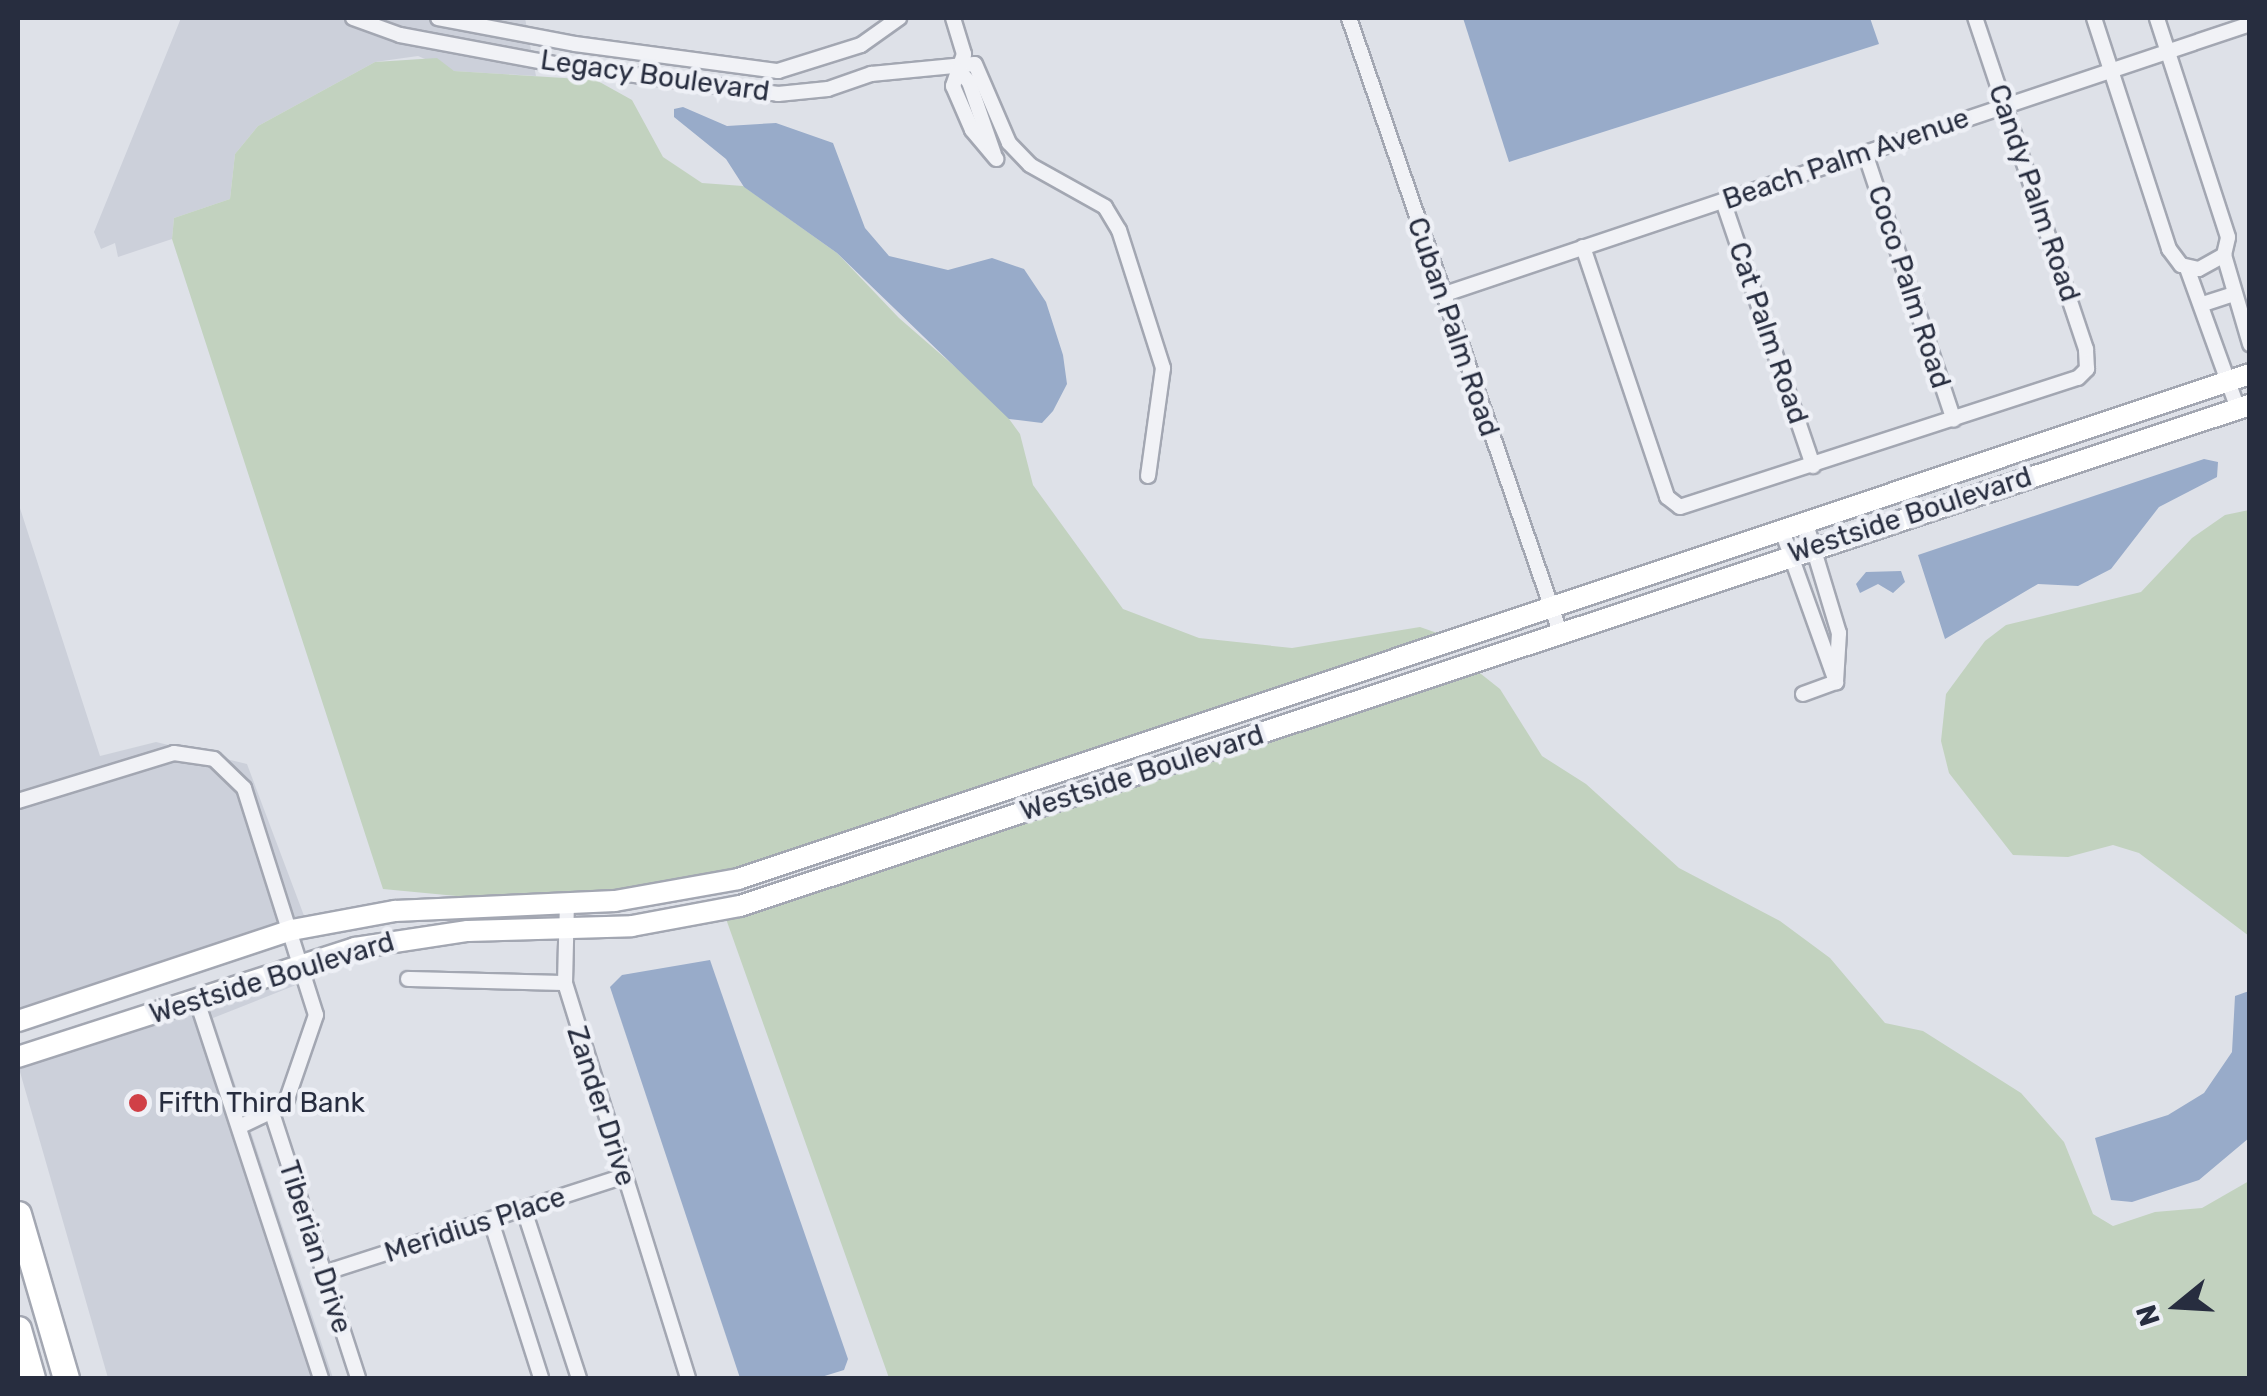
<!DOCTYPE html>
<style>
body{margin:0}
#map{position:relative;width:2267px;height:1396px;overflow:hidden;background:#dee1e8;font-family:Rubik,sans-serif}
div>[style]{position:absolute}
.built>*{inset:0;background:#ccd0da}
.green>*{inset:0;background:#c2d2bf}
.water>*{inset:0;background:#98abc9}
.roads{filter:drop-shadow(2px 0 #a3a7b2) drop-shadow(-2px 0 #a3a7b2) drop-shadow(0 2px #a3a7b2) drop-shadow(0 -2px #a3a7b2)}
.street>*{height:14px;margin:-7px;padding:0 7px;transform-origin:7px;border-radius:7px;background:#f1f2f6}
.secondary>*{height:20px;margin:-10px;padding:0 10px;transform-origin:10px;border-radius:10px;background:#fff}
.highway>*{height:25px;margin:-12.5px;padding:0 12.5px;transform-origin:12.5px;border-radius:12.5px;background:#fff}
.dots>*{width:28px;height:28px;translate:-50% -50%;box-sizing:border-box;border:5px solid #eef0f6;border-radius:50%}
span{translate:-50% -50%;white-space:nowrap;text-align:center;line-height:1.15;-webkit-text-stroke:9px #eef0f6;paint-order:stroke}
.street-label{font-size:28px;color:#272d3f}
.poi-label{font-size:28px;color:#272d3f}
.left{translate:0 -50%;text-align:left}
.frame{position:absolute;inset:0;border:20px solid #272d3f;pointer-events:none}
.north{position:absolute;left:2127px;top:1256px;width:100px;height:100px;-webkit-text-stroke:8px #eef0f6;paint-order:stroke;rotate:252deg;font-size:28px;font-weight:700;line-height:40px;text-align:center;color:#272d3f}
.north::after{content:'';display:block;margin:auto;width:35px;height:45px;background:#272d3f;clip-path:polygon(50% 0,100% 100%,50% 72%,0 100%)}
</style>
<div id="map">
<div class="built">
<div style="clip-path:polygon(181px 18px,525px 18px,536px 76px,454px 71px,418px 56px,375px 62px,258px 126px,235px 154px,230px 199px,174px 218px,172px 239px,118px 257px,115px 243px,101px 249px,94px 232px)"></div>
<div style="clip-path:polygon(18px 502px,100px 756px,156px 742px,247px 764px,306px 921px,18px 1014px)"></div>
<div style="clip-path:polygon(323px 965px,326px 973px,213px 1018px,333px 1378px,108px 1378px,18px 1065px)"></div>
</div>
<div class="green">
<div style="clip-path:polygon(437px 58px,454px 71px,596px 80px,632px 100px,663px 157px,702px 183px,743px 186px,837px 253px,899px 318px,999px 405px,1020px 434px,1033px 485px,1123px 609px,1199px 638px,1292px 648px,1420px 627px,1440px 634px,683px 886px,488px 899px,383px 889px,172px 239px,174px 218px,230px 199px,235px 154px,258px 126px,375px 62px)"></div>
<div style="clip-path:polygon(2249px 510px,2249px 936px,2139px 853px,2113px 845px,2068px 857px,2013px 855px,1949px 773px,1941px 741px,1946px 694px,1985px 641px,2006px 625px,2141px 592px,2192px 538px,2225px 515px)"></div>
<div style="clip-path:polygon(1476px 670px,1500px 689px,1542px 756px,1586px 784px,1679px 868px,1780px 921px,1830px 958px,1885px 1023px,1923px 1031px,2021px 1093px,2064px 1142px,2093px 1214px,2113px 1226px,2155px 1212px,2202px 1208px,2249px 1181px,2249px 1378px,889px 1378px,725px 916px)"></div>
</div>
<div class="water">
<div style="clip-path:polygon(1463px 18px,1870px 18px,1879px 44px,1509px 162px)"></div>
<div style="clip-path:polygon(683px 107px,727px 126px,776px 123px,833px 143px,865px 228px,889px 256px,948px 270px,992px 258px,1024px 269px,1046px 302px,1063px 355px,1067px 384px,1053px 411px,1042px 423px,1009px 419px,837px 253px,744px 187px,726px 159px,674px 117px,674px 109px)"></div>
<div style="clip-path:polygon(2204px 459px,2218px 462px,2217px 477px,2159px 507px,2111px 569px,2078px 586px,2038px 584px,1945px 639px,1918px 555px)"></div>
<div style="clip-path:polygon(1901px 571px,1905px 582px,1893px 593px,1878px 584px,1860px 593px,1856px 584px,1866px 572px)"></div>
<div style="clip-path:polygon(710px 960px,848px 1359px,844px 1370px,818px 1378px,740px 1378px,610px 987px,622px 975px)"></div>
<div style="clip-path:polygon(2249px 991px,2249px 1138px,2199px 1180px,2132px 1202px,2111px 1200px,2095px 1138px,2168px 1115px,2204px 1093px,2232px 1052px,2235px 996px)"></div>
</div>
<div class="roads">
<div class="street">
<div style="left:353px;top:18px;width:50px;rotate:19.9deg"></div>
<div style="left:400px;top:35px;width:169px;rotate:10.6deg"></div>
<div style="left:566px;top:66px;width:214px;rotate:7.5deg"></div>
<div style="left:778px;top:94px;width:50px;rotate:-5.7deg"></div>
<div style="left:828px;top:89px;width:46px;rotate:-19.2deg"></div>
<div style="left:871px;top:74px;width:104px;rotate:-5.5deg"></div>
<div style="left:975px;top:64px;width:86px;rotate:66.7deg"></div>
<div style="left:1009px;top:143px;width:30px;rotate:46deg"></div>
<div style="left:1030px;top:165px;width:86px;rotate:29.2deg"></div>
<div style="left:1105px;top:207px;width:27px;rotate:59deg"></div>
<div style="left:1119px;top:230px;width:145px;rotate:72.3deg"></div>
<div style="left:1163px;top:368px;width:109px;rotate:97.9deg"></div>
<div style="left:438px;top:18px;width:139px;rotate:10.7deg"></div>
<div style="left:575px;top:44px;width:205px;rotate:7.6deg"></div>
<div style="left:778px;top:71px;width:87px;rotate:-17.4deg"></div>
<div style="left:861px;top:45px;width:47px;rotate:-35.4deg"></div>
<div style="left:953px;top:18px;width:38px;rotate:73deg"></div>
<div style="left:964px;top:54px;width:34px;rotate:109deg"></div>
<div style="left:953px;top:86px;width:48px;rotate:66.6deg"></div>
<div style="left:972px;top:130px;width:38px;rotate:50deg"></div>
<div style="left:1349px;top:18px;width:652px;rotate:71.04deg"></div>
<div style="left:2094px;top:18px;width:243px;rotate:72deg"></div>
<div style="left:2169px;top:249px;width:20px;rotate:53deg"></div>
<div style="left:2181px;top:265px;width:18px;rotate:13deg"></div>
<div style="left:2199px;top:269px;width:29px;rotate:-29deg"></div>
<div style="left:2224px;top:255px;width:18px;rotate:-77deg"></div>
<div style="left:2228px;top:237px;width:230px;rotate:-108deg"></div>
<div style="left:958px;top:70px;width:16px;rotate:47deg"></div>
<div style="left:969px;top:82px;width:76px;rotate:70.9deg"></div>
<div style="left:1865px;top:153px;width:281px;rotate:71.6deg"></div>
<div style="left:1723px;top:201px;width:280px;rotate:71.2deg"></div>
<div style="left:1583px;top:247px;width:264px;rotate:71.4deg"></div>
<div style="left:1667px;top:497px;width:16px;rotate:38deg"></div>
<div style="left:1680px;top:507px;width:418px;rotate:-18deg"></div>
<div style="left:2078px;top:378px;width:13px;rotate:-45deg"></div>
<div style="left:2087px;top:369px;width:20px;rotate:-93deg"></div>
<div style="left:2086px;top:349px;width:349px;rotate:-108.5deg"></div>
<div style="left:2224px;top:255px;width:93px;rotate:73.7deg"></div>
<div style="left:2187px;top:268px;width:150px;rotate:70.1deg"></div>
<div style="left:1442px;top:295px;width:852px;rotate:-18.54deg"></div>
<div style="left:2203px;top:304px;width:32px;rotate:-18deg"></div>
<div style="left:1806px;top:524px;width:114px;rotate:73.2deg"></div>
<div style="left:1839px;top:633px;width:49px;rotate:93.5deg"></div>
<div style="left:1781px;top:528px;width:164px;rotate:70.3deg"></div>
<div style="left:1803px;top:694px;width:35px;rotate:-20deg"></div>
<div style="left:18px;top:801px;width:163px;rotate:-17.1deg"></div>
<div style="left:174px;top:753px;width:40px;rotate:8.5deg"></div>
<div style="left:214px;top:759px;width:42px;rotate:44deg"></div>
<div style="left:244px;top:788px;width:238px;rotate:72.4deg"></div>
<div style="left:316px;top:1015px;width:95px;rotate:109deg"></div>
<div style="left:285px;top:1105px;width:51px;rotate:154.4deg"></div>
<div style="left:408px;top:979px;width:157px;rotate:1.5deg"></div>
<div style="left:565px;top:983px;width:414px;rotate:72.7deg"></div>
<div style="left:565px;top:983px;width:80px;rotate:-88.6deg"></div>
<div style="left:196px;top:998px;width:400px;rotate:71.8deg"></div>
<div style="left:273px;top:1116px;width:275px;rotate:72deg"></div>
<div style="left:524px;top:1210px;width:177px;rotate:71.9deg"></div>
<div style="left:491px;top:1221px;width:165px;rotate:72.3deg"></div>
<div style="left:324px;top:1273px;width:316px;rotate:-17.9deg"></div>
</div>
<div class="secondary">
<div style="left:18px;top:1021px;width:289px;rotate:-18.4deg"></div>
<div style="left:292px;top:930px;width:105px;rotate:-10.5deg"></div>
<div style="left:395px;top:911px;width:220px;rotate:-2.6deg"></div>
<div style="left:615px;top:901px;width:125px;rotate:-10.1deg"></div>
<div style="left:738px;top:879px;width:1594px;rotate:-18.47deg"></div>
<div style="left:18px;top:1057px;width:354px;rotate:-17.9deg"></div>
<div style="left:355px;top:948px;width:114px;rotate:-8.6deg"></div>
<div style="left:468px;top:931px;width:164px;rotate:-1.7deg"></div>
<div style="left:632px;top:926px;width:110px;rotate:-10.5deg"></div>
<div style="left:740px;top:906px;width:1591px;rotate:-18.36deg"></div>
</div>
<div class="highway">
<div style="left:18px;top:1214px;width:171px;rotate:73.7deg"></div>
<div style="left:18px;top:1329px;width:51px;rotate:74.1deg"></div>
</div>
</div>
<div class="dots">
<div style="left:138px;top:1103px;background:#d04047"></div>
</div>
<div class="street-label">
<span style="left:655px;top:76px;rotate:8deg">Legacy Boulevard</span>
<span style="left:1846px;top:159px;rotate:-19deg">Beach Palm Avenue</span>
<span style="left:2034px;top:193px;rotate:71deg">Candy Palm Road</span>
<span style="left:1909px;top:287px;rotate:72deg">Coco Palm Road</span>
<span style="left:1453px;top:327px;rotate:71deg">Cuban Palm Road</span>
<span style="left:1768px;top:333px;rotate:71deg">Cat Palm Road</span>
<span style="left:1910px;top:515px;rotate:-18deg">Westside Boulevard</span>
<span style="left:1142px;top:773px;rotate:-18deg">Westside Boulevard</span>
<span style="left:272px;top:978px;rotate:-17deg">Westside Boulevard</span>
<span style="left:601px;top:1106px;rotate:72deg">Zander Drive</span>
<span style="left:475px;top:1225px;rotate:-18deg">Meridius Place</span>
<span style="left:315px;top:1247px;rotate:72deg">Tiberian Drive</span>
</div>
<div class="poi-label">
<span class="left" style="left:158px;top:1103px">Fifth Third Bank</span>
</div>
<div class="frame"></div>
<div class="north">N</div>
</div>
